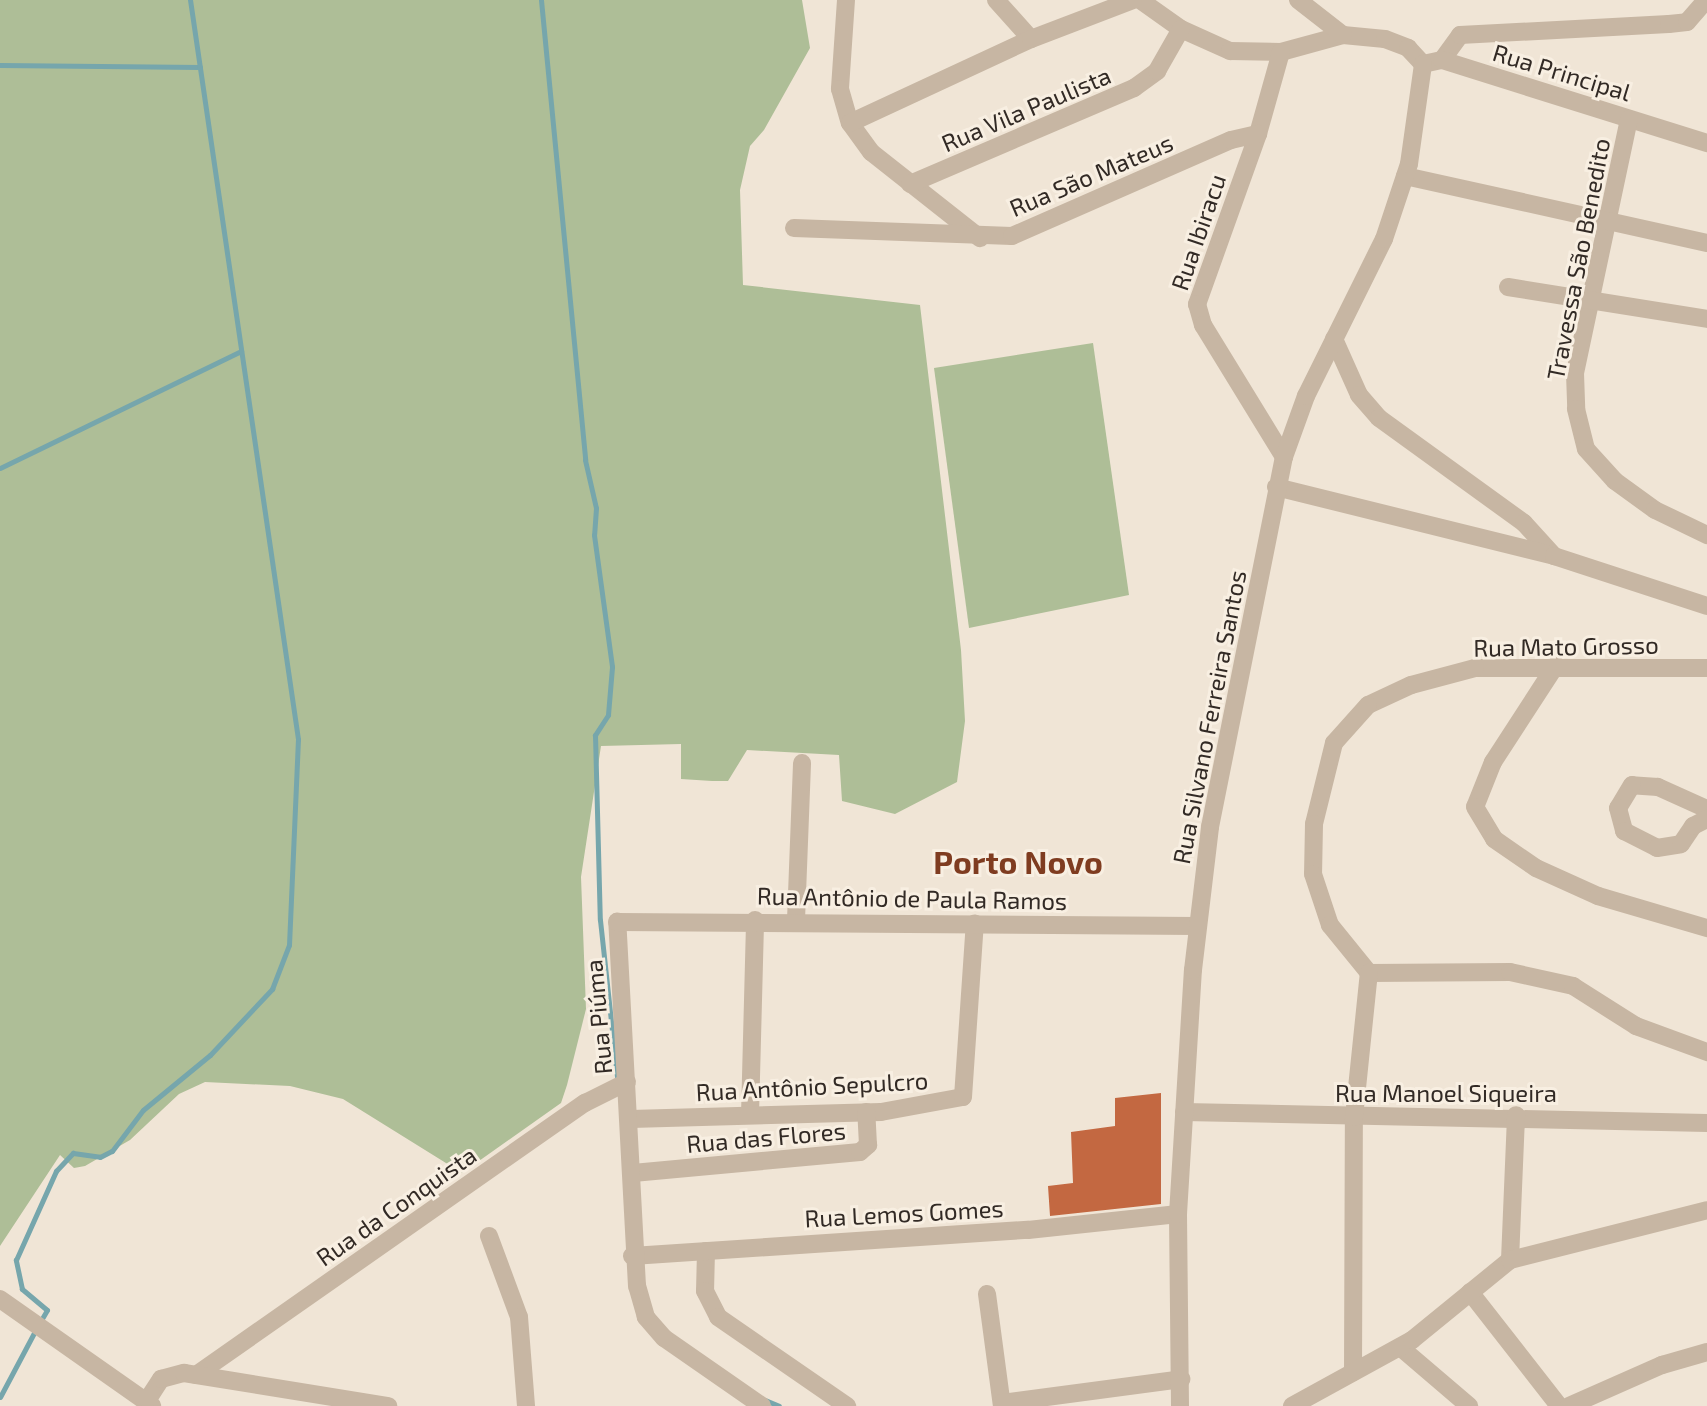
<!DOCTYPE html>
<meta charset="utf-8">
<style>
body{margin:0}
#map{position:relative;width:1707px;height:1406px;overflow:hidden;background:#f0e5d6;font-family:"Exo 2",sans-serif}
div>[style]{position:absolute}
.green>*{inset:0;background:#aebe97}
.stream>*{height:5px;margin:-2.5px;padding:0 2.5px;transform-origin:2.5px;border-radius:2.5px;background:#76a6ac}
.building>*{inset:0;background:#c36841}
.minor>*{height:18px;margin:-9px;padding:0 9px;transform-origin:9px;border-radius:9px;background:#c7b6a3}
span{translate:-50% -50%;white-space:nowrap;text-align:center;line-height:1.15;-webkit-text-stroke:6px #f8efe2;paint-order:stroke}
.street-label{font-size:24px;color:#322a25}
.district-label{font-size:32px;color:#7f3c20;font-weight:700}
</style>
<div id="map">
<div class="green">
<div style="clip-path:polygon(0 0,802px 0,810px 48px,764px 130px,750px 146px,740px 190px,743px 285px,920px 305px,961px 650px,965px 721px,957px 782px,895px 814px,842px 801px,839px 755px,747px 750px,728px 781px,712px 781px,681px 779px,681px 744px,601px 746px,581px 877px,586px 1009px,567px 1085px,561px 1103px,462px 1173px,343px 1099px,290px 1086px,205px 1082px,179px 1094px,130px 1140px,85px 1166px,74px 1168px,60px 1155px,0 1246px)"></div>
<div style="clip-path:polygon(1093px 343px,1129px 595px,969px 628px,934px 368px)"></div>
</div>
<div class="stream">
<div style="left:541px;top:0;width:462px;rotate:84.5deg"></div>
<div style="left:585px;top:460px;width:49px;rotate:77.1deg"></div>
<div style="left:596px;top:508px;width:27px;rotate:94deg"></div>
<div style="left:594px;top:535px;width:133px;rotate:82.2deg"></div>
<div style="left:612px;top:667px;width:48px;rotate:94.8deg"></div>
<div style="left:608px;top:715px;width:24px;rotate:123deg"></div>
<div style="left:595px;top:735px;width:185px;rotate:88.5deg"></div>
<div style="left:600px;top:920px;width:158px;rotate:83.8deg"></div>
<div style="left:0;top:65px;width:200px;rotate:0.6deg"></div>
<div style="left:0;top:468px;width:268px;rotate:-25.9deg"></div>
<div style="left:40px;top:1322px;width:14px;rotate:-60deg"></div>
<div style="left:47px;top:1310px;width:33px;rotate:-140deg"></div>
<div style="left:22px;top:1289px;width:30px;rotate:-102deg"></div>
<div style="left:16px;top:1260px;width:98px;rotate:-65.8deg"></div>
<div style="left:56px;top:1171px;width:25px;rotate:-47deg"></div>
<div style="left:73px;top:1153px;width:27px;rotate:8deg"></div>
<div style="left:100px;top:1157px;width:13px;rotate:-27deg"></div>
<div style="left:112px;top:1151px;width:51px;rotate:-52.9deg"></div>
<div style="left:143px;top:1110px;width:87px;rotate:-39.4deg"></div>
<div style="left:210px;top:1055px;width:91px;rotate:-46.8deg"></div>
<div style="left:272px;top:989px;width:47px;rotate:-68.9deg"></div>
<div style="left:289px;top:945px;width:206px;rotate:-87.5deg"></div>
<div style="left:298px;top:739px;width:747px;rotate:-98.31deg"></div>
<div style="left:0;top:1397px;width:75px;rotate:-62.1deg"></div>
<div style="left:765px;top:1400px;width:15px;rotate:23deg"></div>
</div>
<div class="building">
<div style="clip-path:polygon(1161px 1093px,1161px 1204px,1050px 1216px,1048px 1186px,1073px 1183px,1071px 1132px,1115px 1126px,1115px 1098px)"></div>
</div>
<div class="minor">
<div style="left:846px;top:0;width:89px;rotate:93.9deg"></div>
<div style="left:840px;top:89px;width:35px;rotate:74deg"></div>
<div style="left:850px;top:123px;width:36px;rotate:54deg"></div>
<div style="left:871px;top:152px;width:139px;rotate:38.3deg"></div>
<div style="left:996px;top:0;width:52px;rotate:48.1deg"></div>
<div style="left:1140px;top:0;width:50px;rotate:35.3deg"></div>
<div style="left:1181px;top:29px;width:54px;rotate:24.2deg"></div>
<div style="left:1230px;top:51px;width:51px;rotate:1.1deg"></div>
<div style="left:1281px;top:52px;width:64px;rotate:-15.3deg"></div>
<div style="left:1343px;top:35px;width:42px;rotate:5.4deg"></div>
<div style="left:1385px;top:39px;width:25px;rotate:21deg"></div>
<div style="left:1408px;top:48px;width:22px;rotate:47deg"></div>
<div style="left:1298px;top:0;width:57px;rotate:37.9deg"></div>
<div style="left:1281px;top:52px;width:85px;rotate:105.7deg"></div>
<div style="left:1258px;top:134px;width:181px;rotate:109.7deg"></div>
<div style="left:1197px;top:304px;width:22px;rotate:74deg"></div>
<div style="left:1203px;top:325px;width:155px;rotate:58.5deg"></div>
<div style="left:1442px;top:60px;width:31px;rotate:-54deg"></div>
<div style="left:1460px;top:35px;width:209px;rotate:-3deg"></div>
<div style="left:1669px;top:24px;width:18px;rotate:-6deg"></div>
<div style="left:1687px;top:22px;width:29px;rotate:-49deg"></div>
<div style="left:1423px;top:64px;width:19px;rotate:-12deg"></div>
<div style="left:1442px;top:60px;width:278px;rotate:17.4deg"></div>
<div style="left:1629px;top:119px;width:260px;rotate:102deg"></div>
<div style="left:1575px;top:373px;width:36px;rotate:88deg"></div>
<div style="left:1576px;top:409px;width:41px;rotate:76deg"></div>
<div style="left:1586px;top:449px;width:43px;rotate:47.8deg"></div>
<div style="left:1615px;top:481px;width:49px;rotate:35.9deg"></div>
<div style="left:1655px;top:510px;width:58px;rotate:25.7deg"></div>
<div style="left:850px;top:123px;width:200px;rotate:-24.9deg"></div>
<div style="left:1031px;top:39px;width:109px;rotate:-20.9deg"></div>
<div style="left:1405px;top:176px;width:309px;rotate:12.5deg"></div>
<div style="left:910px;top:184px;width:244px;rotate:-23.2deg"></div>
<div style="left:1134px;top:88px;width:29px;rotate:-36deg"></div>
<div style="left:1157px;top:71px;width:48px;rotate:-60.3deg"></div>
<div style="left:794px;top:228px;width:218px;rotate:2.1deg"></div>
<div style="left:1012px;top:236px;width:239px;rotate:-23.7deg"></div>
<div style="left:1231px;top:140px;width:28px;rotate:-13deg"></div>
<div style="left:1508px;top:287px;width:202px;rotate:9.1deg"></div>
<div style="left:1334px;top:339px;width:61px;rotate:65.9deg"></div>
<div style="left:1359px;top:395px;width:30px;rotate:49deg"></div>
<div style="left:1379px;top:418px;width:179px;rotate:35.9deg"></div>
<div style="left:1524px;top:523px;width:45px;rotate:47.7deg"></div>
<div style="left:1276px;top:487px;width:286px;rotate:13.9deg"></div>
<div style="left:1554px;top:556px;width:161px;rotate:18.1deg"></div>
<div style="left:1556px;top:665px;width:116px;rotate:123deg"></div>
<div style="left:1493px;top:762px;width:48px;rotate:111.8deg"></div>
<div style="left:1475px;top:807px;width:37px;rotate:59deg"></div>
<div style="left:1494px;top:839px;width:51px;rotate:34.6deg"></div>
<div style="left:1536px;top:868px;width:68px;rotate:24.3deg"></div>
<div style="left:1598px;top:896px;width:114px;rotate:16.4deg"></div>
<div style="left:1707px;top:668px;width:232px;rotate:180deg"></div>
<div style="left:1475px;top:668px;width:66px;rotate:165.1deg"></div>
<div style="left:1411px;top:685px;width:47px;rotate:155.1deg"></div>
<div style="left:1368px;top:705px;width:51px;rotate:131.8deg"></div>
<div style="left:1334px;top:743px;width:83px;rotate:103.9deg"></div>
<div style="left:1314px;top:824px;width:50px;rotate:91.1deg"></div>
<div style="left:1313px;top:874px;width:54px;rotate:71.6deg"></div>
<div style="left:1330px;top:925px;width:62px;rotate:50.9deg"></div>
<div style="left:1369px;top:973px;width:141px;rotate:-0.4deg"></div>
<div style="left:1510px;top:972px;width:65px;rotate:12.5deg"></div>
<div style="left:1573px;top:986px;width:75px;rotate:32.4deg"></div>
<div style="left:1636px;top:1026px;width:76px;rotate:20.1deg"></div>
<div style="left:1707px;top:809px;width:54px;rotate:-155.8deg"></div>
<div style="left:1658px;top:787px;width:26px;rotate:-176deg"></div>
<div style="left:1632px;top:785px;width:27px;rotate:121deg"></div>
<div style="left:1618px;top:808px;width:24px;rotate:75deg"></div>
<div style="left:1624px;top:831px;width:37px;rotate:27deg"></div>
<div style="left:1657px;top:848px;width:24px;rotate:-9deg"></div>
<div style="left:1681px;top:844px;width:22px;rotate:-56deg"></div>
<div style="left:1693px;top:826px;width:16px;rotate:-27deg"></div>
<div style="left:796px;top:920px;width:157px;rotate:-87.8deg"></div>
<div style="left:1184px;top:1112px;width:523px;rotate:1.2deg"></div>
<div style="left:750px;top:1115px;width:195px;rotate:-88.5deg"></div>
<div style="left:631px;top:1119px;width:250px;rotate:-1.6deg"></div>
<div style="left:881px;top:1112px;width:83px;rotate:-10.4deg"></div>
<div style="left:963px;top:1097px;width:174px;rotate:-86.1deg"></div>
<div style="left:633px;top:1173px;width:228px;rotate:-5.3deg"></div>
<div style="left:860px;top:1152px;width:11px;rotate:-41deg"></div>
<div style="left:868px;top:1145px;width:33px;rotate:-93deg"></div>
<div style="left:489px;top:1236px;width:86px;rotate:69.7deg"></div>
<div style="left:519px;top:1317px;width:89px;rotate:85.5deg"></div>
<div style="left:706px;top:1251px;width:40px;rotate:91.4deg"></div>
<div style="left:705px;top:1291px;width:29px;rotate:63deg"></div>
<div style="left:718px;top:1317px;width:157px;rotate:34.6deg"></div>
<div style="left:632px;top:1256px;width:397px;rotate:-3.8deg"></div>
<div style="left:1028px;top:1230px;width:151px;rotate:-6.1deg"></div>
<div style="left:1510px;top:1260px;width:145px;rotate:-87.6deg"></div>
<div style="left:1470px;top:1292px;width:145px;rotate:52deg"></div>
<div style="left:987px;top:1294px;width:113px;rotate:82.4deg"></div>
<div style="left:0;top:1299px;width:186px;rotate:35.1deg"></div>
<div style="left:1400px;top:1347px;width:91px;rotate:40.5deg"></div>
<div style="left:1353px;top:1372px;width:255px;rotate:-89.8deg"></div>
<div style="left:1354px;top:1117px;width:145px;rotate:-84.1deg"></div>
<div style="left:196px;top:1375px;width:475px;rotate:-35deg"></div>
<div style="left:585px;top:1103px;width:47px;rotate:-26.6deg"></div>
<div style="left:148px;top:1399px;width:24px;rotate:-57deg"></div>
<div style="left:161px;top:1379px;width:24px;rotate:-15deg"></div>
<div style="left:184px;top:1373px;width:207px;rotate:9.2deg"></div>
<div style="left:1002px;top:1403px;width:181px;rotate:-7.6deg"></div>
<div style="left:762px;top:1406px;width:119px;rotate:-145.2deg"></div>
<div style="left:664px;top:1338px;width:28px;rotate:-131deg"></div>
<div style="left:646px;top:1317px;width:32px;rotate:-106deg"></div>
<div style="left:637px;top:1286px;width:365px;rotate:-93.1deg"></div>
<div style="left:617px;top:922px;width:580px;rotate:0.4deg"></div>
<div style="left:1180px;top:1406px;width:192px;rotate:-90.6deg"></div>
<div style="left:1178px;top:1214px;width:244px;rotate:-86.5deg"></div>
<div style="left:1193px;top:970px;width:144px;rotate:-83.2deg"></div>
<div style="left:1210px;top:827px;width:377px;rotate:-78.7deg"></div>
<div style="left:1284px;top:457px;width:65px;rotate:-70.2deg"></div>
<div style="left:1306px;top:396px;width:175px;rotate:-63.6deg"></div>
<div style="left:1384px;top:239px;width:79px;rotate:-71.6deg"></div>
<div style="left:1409px;top:164px;width:101px;rotate:-82deg"></div>
<div style="left:1292px;top:1406px;width:137px;rotate:-28.8deg"></div>
<div style="left:1412px;top:1340px;width:127px;rotate:-39.2deg"></div>
<div style="left:1510px;top:1260px;width:203px;rotate:-14.2deg"></div>
<div style="left:1569px;top:1406px;width:102px;rotate:-23.8deg"></div>
<div style="left:1662px;top:1365px;width:47px;rotate:-16.1deg"></div>
</div>
<div class="street-label">
<span style="left:1562px;top:72px;rotate:17deg">Rua Principal</span>
<span style="left:1026px;top:109px;rotate:-23deg">Rua Vila Paulista</span>
<span style="left:1091px;top:175px;rotate:-23deg">Rua São Mateus</span>
<span style="left:1198px;top:232px;rotate:-71deg">Rua Ibiracu</span>
<span style="left:1578px;top:259px;rotate:-79deg">Travessa São Benedito</span>
<span style="left:1566px;top:646px;rotate:-1deg">Rua Mato Grosso</span>
<span style="left:1209px;top:717px;rotate:-79deg">Rua Silvano Ferreira Santos</span>
<span style="left:912px;top:898px;rotate:1deg">Rua Antônio de Paula Ramos</span>
<span style="left:598px;top:1017px;rotate:-95deg">Rua Piúma</span>
<span style="left:812px;top:1086px;rotate:-3deg">Rua Antônio Sepulcro</span>
<span style="left:1446px;top:1093px">Rua Manoel Siqueira</span>
<span style="left:766px;top:1137px;rotate:-5deg">Rua das Flores</span>
<span style="left:396px;top:1206px;rotate:-35deg">Rua da Conquista</span>
<span style="left:904px;top:1213px;rotate:-3deg">Rua Lemos Gomes</span>
</div>
<div class="district-label">
<span style="left:1018px;top:861px">Porto Novo</span>
</div>
</div>
